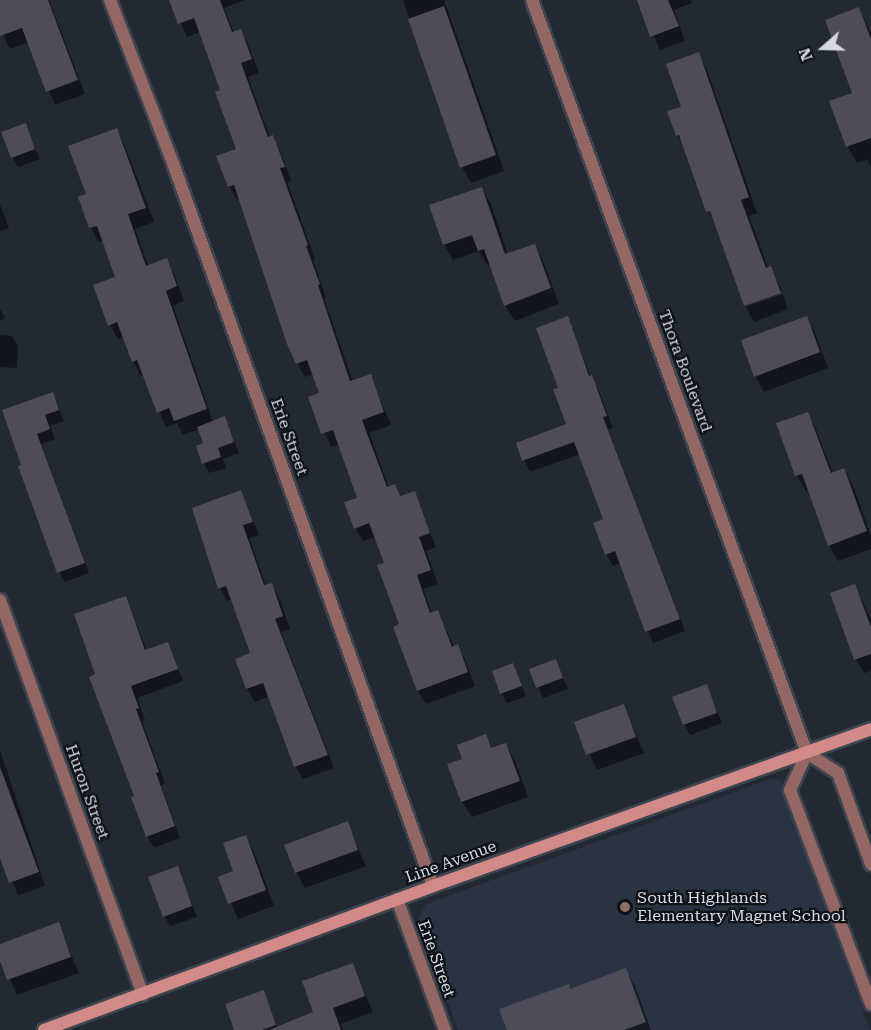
<!DOCTYPE html>
<style>
body{margin:0}
#map{position:relative;width:871px;height:1030px;overflow:hidden;background:#222933;font-family:"Roboto Serif",serif}
div>[style]{position:absolute}
.built>*{inset:0;background:#2a3342}
.shadow>*{inset:0;background:#0007}
.building>*{inset:0;background:#4f4c59}
.roads{filter:drop-shadow(2px 0 #3f454f) drop-shadow(-2px 0 #3f454f) drop-shadow(0 2px #3f454f) drop-shadow(0 -2px #3f454f)}
.street>*{height:12px;margin:-6px;padding:0 6px;transform-origin:6px;border-radius:6px;background:#946765}
.secondary>*{height:12px;margin:-6px;padding:0 6px;transform-origin:6px;border-radius:6px;background:#d18a88}
.dots>*{width:16px;height:16px;translate:-50% -50%;box-sizing:border-box;border:3px solid #0e1116;border-radius:50%}
span{translate:-50% -50%;white-space:nowrap;text-align:center;line-height:1.15;-webkit-text-stroke:4.5px #0e1116;paint-order:stroke}
.street-label{font-size:16px;color:#d6dae1}
.poi-label{font-size:16px;color:#d6dae1}
.left{translate:0 -50%;text-align:left}
.north{position:absolute;left:793px;top:18px;width:60px;height:60px;-webkit-text-stroke:4px #0e1116;paint-order:stroke;rotate:250deg;font-size:16px;font-weight:700;line-height:24px;text-align:center;color:#d6dae1}
.north::after{content:'';display:block;margin:auto;width:21px;height:27px;background:#d6dae1;clip-path:polygon(50% 0,100% 100%,50% 72%,0 100%)}
</style>
<div id="map">
<div class="built">
<div style="clip-path:polygon(772px 778px,781px 781px,870px 1030px,458px 1030px,420px 925px,419px 917px,426px 904px)"></div>
</div>
<div class="shadow">
<div style="clip-path:polygon(0 0,49px 0,85px 94px,55px 105px,29px 42px,10px 49px,3px 35px)"></div>
<div style="clip-path:polygon(171px 0,245px 0,224px 8px,234px 33px,240px 30px,248px 44px,259px 73px,248px 77px,270px 138px,273px 137px,280px 151px,291px 181px,287px 182px,315px 259px,313px 260px,326px 298px,324px 299px,353px 382px,370px 376px,391px 425px,369px 433px,389px 488px,394px 486px,401px 497px,414px 493px,436px 547px,426px 551px,438px 584px,423px 589px,432px 614px,438px 612px,454px 647px,457px 646px,465px 660px,475px 686px,426px 704px,418px 691px,386px 564px,376px 537px,363px 541px,355px 528px,359px 499px,339px 444px,331px 447px,310px 398px,321px 394px,314px 374px,305px 377px,297px 363px,240px 199px,237px 200px,229px 187px,218px 157px,238px 150px,222px 91px,200px 32px,187px 37px)"></div>
<div style="clip-path:polygon(403px 0,444px 0,504px 171px,471px 183px,462px 167px)"></div>
<div style="clip-path:polygon(638px 0,691px 0,692px 3px,674px 10px,685px 41px,660px 50px)"></div>
<div style="clip-path:polygon(859px 9px,871px 33px,871px 168px,868px 159px,857px 163px,847px 146px)"></div>
<div style="clip-path:polygon(698px 54px,707px 70px,757px 213px,749px 216px,768px 268px,770px 268px,782px 291px,746px 304px,746px 307px,717px 227px,708px 211px,686px 150px,677px 135px)"></div>
<div style="clip-path:polygon(25px 125px,40px 159px,18px 167px,12px 157px)"></div>
<div style="clip-path:polygon(116px 130px,124px 144px,154px 222px,135px 229px,148px 266px,166px 260px,174px 274px,184px 301px,173px 306px,213px 422px,224px 418px,239px 453px,223px 459px,226px 468px,209px 473px,204px 463px,205px 444px,199px 429px,183px 435px,177px 423px,166px 427px,144px 375px,141px 376px,133px 362px,124px 337px,118px 339px,110px 325px,117px 278px,104px 241px,99px 242px,91px 228px,80px 197px,88px 195px)"></div>
<div style="clip-path:polygon(482px 189px,491px 204px,508px 255px,534px 245px,543px 261px,559px 304px,515px 321px,505px 305px,491px 265px,488px 266px,479px 251px,453px 260px,444px 245px)"></div>
<div style="clip-path:polygon(0 204px,9px 228px,0 231px)"></div>
<div style="clip-path:polygon(783px 294px,788px 309px,754px 322px,746px 307px)"></div>
<div style="clip-path:polygon(0 309px,5px 318px,0 321px)"></div>
<div style="clip-path:polygon(567px 318px,591px 377px,598px 389px,613px 428px,608px 429px,685px 631px,653px 643px,621px 563px,613px 566px,606px 554px,604px 520px,580px 454px,530px 472px,524px 460px,568px 425px,560px 389px)"></div>
<div style="clip-path:polygon(806px 318px,815px 333px,828px 368px,764px 392px,755px 376px)"></div>
<div style="clip-path:polygon(0 335px,12px 336px,18px 346px,17px 368px,0 367px)"></div>
<div style="clip-path:polygon(52px 394px,64px 421px,50px 426px,55px 439px,41px 444px,89px 573px,65px 582px,59px 572px,23px 466px)"></div>
<div style="clip-path:polygon(807px 413px,816px 429px,833px 474px,844px 470px,853px 486px,871px 536px,871px 549px,838px 561px,829px 545px,809px 490px,806px 491px,797px 476px,778px 424px)"></div>
<div style="clip-path:polygon(241px 492px,259px 535px,249px 538px,266px 586px,271px 584px,279px 597px,290px 629px,281px 632px,334px 768px,303px 779px,295px 766px,270px 696px,255px 702px,247px 689px,237px 660px,252px 654px,232px 599px,227px 601px,220px 588px)"></div>
<div style="clip-path:polygon(855px 586px,871px 619px,871px 671px,864px 673px,856px 659px,832px 594px)"></div>
<div style="clip-path:polygon(126px 598px,147px 651px,167px 643px,183px 681px,137px 698px,145px 720px,142px 721px,165px 784px,161px 785px,180px 838px,154px 848px,147px 836px,97px 675px)"></div>
<div style="clip-path:polygon(555px 661px,568px 689px,543px 698px,531px 670px)"></div>
<div style="clip-path:polygon(513px 665px,526px 696px,507px 703px,501px 693px)"></div>
<div style="clip-path:polygon(706px 686px,722px 723px,690px 735px,684px 724px)"></div>
<div style="clip-path:polygon(623px 705px,644px 753px,597px 770px,576px 723px)"></div>
<div style="clip-path:polygon(485px 736px,493px 749px,506px 745px,515px 761px,528px 797px,472px 817px,462px 802px,449px 765px,464px 760px)"></div>
<div style="clip-path:polygon(0 750px,45px 886px,18px 895px,0 853px)"></div>
<div style="clip-path:polygon(347px 823px,366px 866px,305px 888px,296px 872px)"></div>
<div style="clip-path:polygon(245px 837px,254px 852px,274px 906px,238px 919px,220px 878px,235px 872px)"></div>
<div style="clip-path:polygon(177px 868px,197px 917px,170px 926px,164px 916px)"></div>
<div style="clip-path:polygon(58px 924px,79px 973px,17px 995px,0 956px,0 945px)"></div>
<div style="clip-path:polygon(352px 965px,373px 1012px,341px 1024px,343px 1030px,302px 1030px)"></div>
<div style="clip-path:polygon(625px 970px,635px 986px,651px 1030px,509px 1030px,571px 990px)"></div>
<div style="clip-path:polygon(263px 992px,279px 1030px,236px 1030px)"></div>
</div>
<div class="building">
<div style="clip-path:polygon(0 0,48px 0,78px 80px,46px 92px,22px 28px,0 36px)"></div>
<div style="clip-path:polygon(169px 0,220px 0,232px 32px,241px 29px,252px 59px,241px 63px,268px 137px,273px 135px,285px 167px,280px 168px,308px 245px,306px 246px,320px 284px,318px 285px,350px 381px,371px 374px,384px 412px,362px 420px,387px 487px,395px 484px,400px 496px,415px 491px,430px 533px,419px 537px,431px 570px,417px 575px,430px 613px,438px 610px,452px 647px,458px 644px,468px 672px,417px 691px,393px 627px,399px 624px,377px 565px,384px 563px,369px 523px,354px 529px,344px 502px,357px 498px,333px 430px,321px 434px,308px 397px,319px 393px,307px 360px,296px 364px,287px 344px,234px 185px,228px 187px,216px 156px,236px 149px,215px 92px,220px 90px,194px 18px,178px 24px)"></div>
<div style="clip-path:polygon(637px 0,668px 0,679px 26px,650px 37px)"></div>
<div style="clip-path:polygon(444px 6px,496px 155px,460px 168px,408px 19px)"></div>
<div style="clip-path:polygon(859px 7px,871px 39px,871px 138px,846px 147px,829px 101px,852px 93px,825px 20px)"></div>
<div style="clip-path:polygon(699px 52px,749px 197px,741px 200px,766px 268px,771px 266px,781px 293px,744px 306px,710px 211px,706px 212px,679px 135px,676px 136px,667px 111px,681px 107px,666px 64px)"></div>
<div style="clip-path:polygon(26px 123px,35px 149px,11px 158px,1px 132px)"></div>
<div style="clip-path:polygon(117px 128px,146px 208px,128px 214px,146px 266px,167px 258px,177px 286px,166px 291px,207px 409px,174px 421px,169px 408px,157px 413px,137px 360px,132px 362px,117px 322px,108px 326px,93px 285px,115px 277px,97px 226px,89px 228px,78px 197px,86px 194px,68px 146px)"></div>
<div style="clip-path:polygon(482px 187px,505px 254px,535px 244px,551px 288px,504px 306px,484px 249px,478px 251px,472px 235px,443px 245px,429px 205px)"></div>
<div style="clip-path:polygon(568px 316px,589px 376px,592px 375px,607px 416px,603px 417px,680px 619px,645px 632px,615px 551px,605px 555px,593px 523px,603px 519px,574px 442px,522px 461px,516px 443px,566px 424px,553px 389px,558px 388px,536px 328px)"></div>
<div style="clip-path:polygon(807px 316px,820px 352px,754px 377px,741px 340px)"></div>
<div style="clip-path:polygon(53px 392px,59px 410px,45px 415px,50px 429px,37px 434px,85px 563px,57px 573px,18px 466px,21px 465px,2px 410px)"></div>
<div style="clip-path:polygon(808px 412px,831px 473px,844px 468px,867px 531px,828px 546px,802px 474px,795px 476px,776px 423px)"></div>
<div style="clip-path:polygon(225px 416px,234px 442px,218px 448px,221px 457px,202px 464px,196px 446px,203px 443px,197px 427px)"></div>
<div style="clip-path:polygon(241px 490px,253px 522px,243px 525px,264px 585px,272px 583px,283px 616px,275px 619px,328px 755px,294px 767px,263px 683px,246px 689px,235px 659px,250px 653px,226px 586px,218px 589px,192px 508px)"></div>
<div style="clip-path:polygon(855px 584px,871px 627px,871px 654px,854px 660px,830px 593px)"></div>
<div style="clip-path:polygon(126px 596px,145px 650px,168px 642px,178px 669px,131px 686px,139px 708px,136px 709px,159px 772px,156px 773px,175px 826px,146px 837px,131px 797px,134px 796px,89px 677px,95px 674px,74px 614px)"></div>
<div style="clip-path:polygon(556px 659px,563px 678px,536px 688px,529px 669px)"></div>
<div style="clip-path:polygon(513px 663px,522px 686px,500px 694px,492px 671px)"></div>
<div style="clip-path:polygon(707px 684px,717px 713px,683px 725px,672px 697px)"></div>
<div style="clip-path:polygon(624px 704px,636px 737px,586px 755px,574px 722px)"></div>
<div style="clip-path:polygon(486px 734px,491px 748px,506px 743px,520px 781px,461px 802px,447px 764px,462px 759px,457px 745px)"></div>
<div style="clip-path:polygon(0 767px,39px 872px,9px 883px,0 858px)"></div>
<div style="clip-path:polygon(348px 821px,358px 850px,295px 873px,284px 845px)"></div>
<div style="clip-path:polygon(246px 835px,266px 890px,228px 904px,218px 877px,233px 871px,223px 843px)"></div>
<div style="clip-path:polygon(178px 866px,192px 906px,163px 917px,148px 877px)"></div>
<div style="clip-path:polygon(59px 922px,71px 957px,7px 980px,0 961px,0 944px)"></div>
<div style="clip-path:polygon(353px 963px,365px 996px,333px 1008px,341px 1030px,269px 1030px,313px 1012px,302px 981px)"></div>
<div style="clip-path:polygon(626px 968px,646px 1022px,624px 1030px,507px 1030px,499px 1009px,569px 984px,570px 989px)"></div>
<div style="clip-path:polygon(264px 990px,276px 1025px,262px 1030px,234px 1030px,225px 1004px)"></div>
</div>
<div class="roads">
<div class="street">
<div style="left:110px;top:0;width:178px;rotate:68.9deg"></div>
<div style="left:174px;top:166px;width:765px;rotate:70.22deg"></div>
<div style="left:532px;top:0;width:802px;rotate:69.94deg"></div>
<div style="left:807px;top:753px;width:37px;rotate:33deg"></div>
<div style="left:838px;top:773px;width:97px;rotate:70.1deg"></div>
<div style="left:0;top:600px;width:420px;rotate:70.1deg"></div>
<div style="left:807px;top:753px;width:41px;rotate:114.7deg"></div>
<div style="left:790px;top:790px;width:229px;rotate:69.3deg"></div>
<div style="left:397px;top:899px;width:140px;rotate:69.9deg"></div>
</div>
<div class="secondary">
<div style="left:44px;top:1030px;width:415px;rotate:-20.3deg"></div>
<div style="left:433px;top:886px;width:465px;rotate:-19.7deg"></div>
</div>
</div>
<div class="dots">
<div style="left:625px;top:907px;background:#8d6e63"></div>
</div>
<div class="street-label">
<span style="left:685px;top:371px;rotate:70deg">Thora Boulevard</span>
<span style="left:289px;top:437px;rotate:70deg">Erie Street</span>
<span style="left:87px;top:792px;rotate:70deg">Huron Street</span>
<span style="left:451px;top:862px;rotate:-20deg">Line Avenue</span>
<span style="left:436px;top:959px;rotate:70deg">Erie Street</span>
</div>
<div class="poi-label">
<span class="left" style="left:637px;top:907px">South Highlands<br>Elementary Magnet School</span>
</div>
<div class="north">N</div>
</div>
